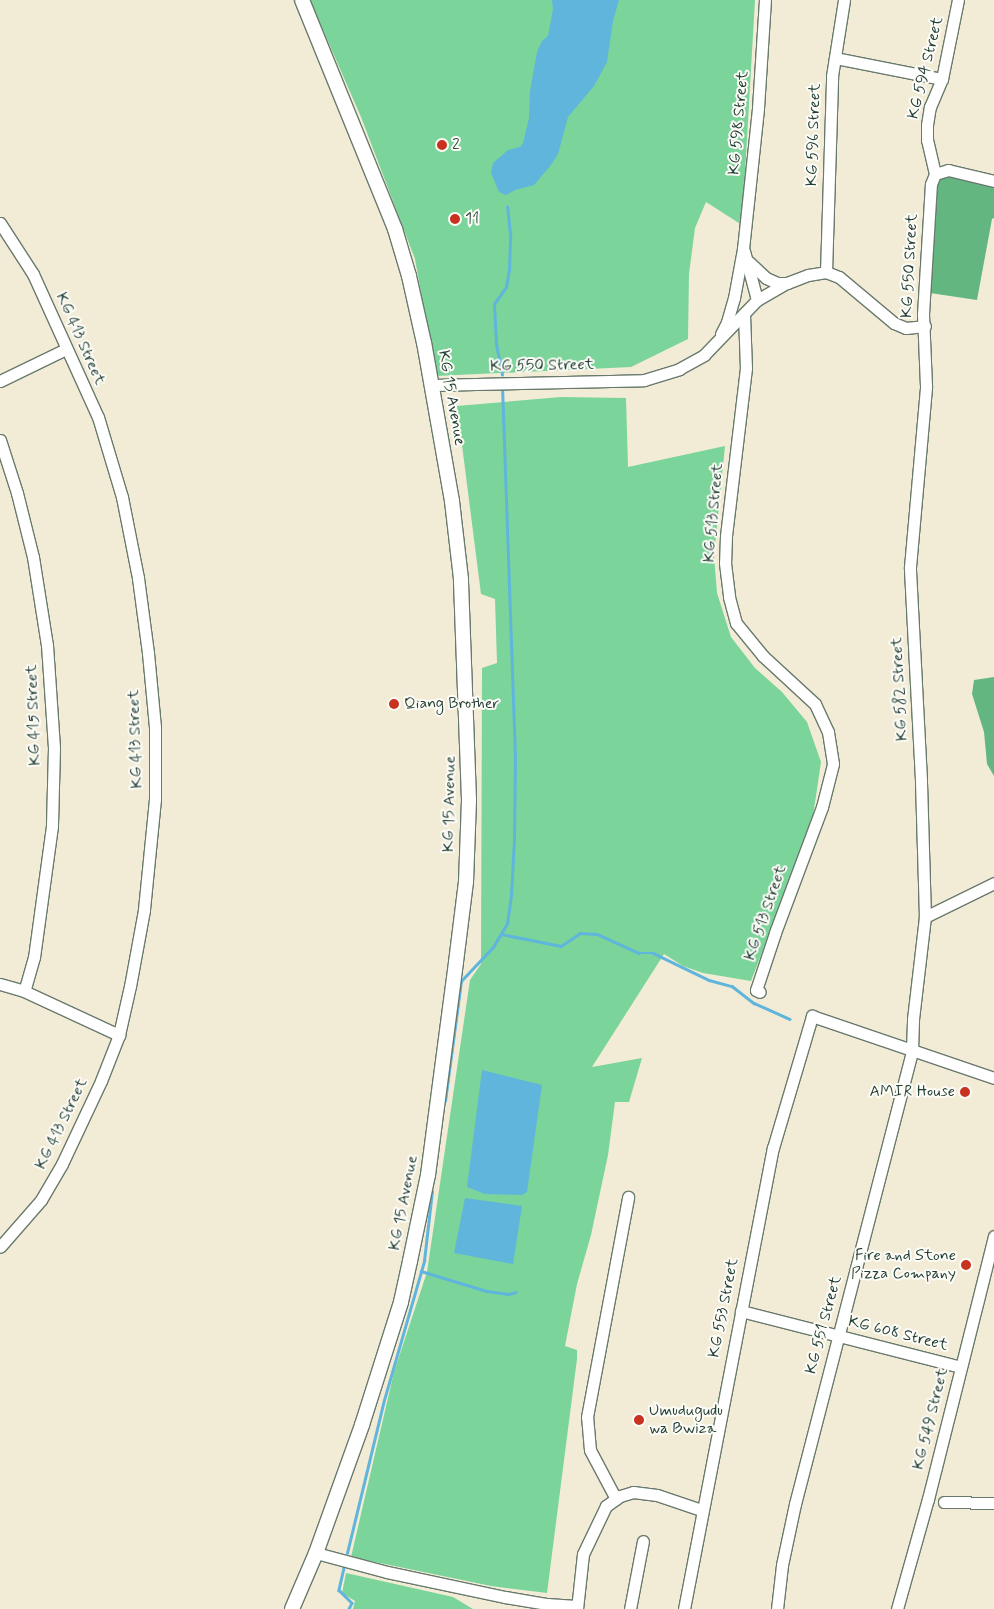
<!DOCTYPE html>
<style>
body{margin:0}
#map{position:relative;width:994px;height:1609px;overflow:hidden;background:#f2ecd6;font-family:Mynerve,sans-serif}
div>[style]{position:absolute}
.green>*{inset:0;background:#7bd499}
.forest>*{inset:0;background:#64b681}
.water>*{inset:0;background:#60b5dc}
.stream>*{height:2.5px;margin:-1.25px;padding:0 1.25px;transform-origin:1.25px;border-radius:1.25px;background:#60b5dc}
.roads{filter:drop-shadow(1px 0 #697a6d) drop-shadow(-1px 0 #697a6d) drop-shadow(0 1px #697a6d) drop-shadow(0 -1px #697a6d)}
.minor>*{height:11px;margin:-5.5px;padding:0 5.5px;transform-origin:5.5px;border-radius:5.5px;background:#fff}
.major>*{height:14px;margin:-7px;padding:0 7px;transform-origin:7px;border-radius:7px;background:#fff}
.dots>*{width:14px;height:14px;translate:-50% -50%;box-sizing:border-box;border:2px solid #fdfcf7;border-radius:50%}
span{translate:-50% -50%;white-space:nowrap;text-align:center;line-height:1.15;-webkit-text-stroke:4px #fdfcf7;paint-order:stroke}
.street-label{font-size:16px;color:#1f3d34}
.poi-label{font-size:16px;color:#1f3d34}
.left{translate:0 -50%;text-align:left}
.right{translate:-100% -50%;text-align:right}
</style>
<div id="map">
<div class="green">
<div style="clip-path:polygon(310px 0,755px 0,742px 225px,706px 202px,695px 228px,689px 274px,688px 339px,631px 367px,436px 376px,415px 259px,361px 117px)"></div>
<div style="clip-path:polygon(561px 397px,626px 398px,628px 467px,725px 446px,714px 556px,717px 593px,731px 637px,755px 668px,782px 692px,807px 722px,821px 762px,812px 823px,751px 981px,703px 973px,683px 966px,664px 954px,592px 1067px,642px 1058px,629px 1102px,615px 1102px,608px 1155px,591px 1235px,577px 1284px,565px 1346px,577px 1350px,577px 1359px,547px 1593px,491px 1586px,351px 1557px,394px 1372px,427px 1272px,470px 980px,481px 964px,482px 668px,497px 663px,495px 599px,481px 594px,457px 406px)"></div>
<div style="clip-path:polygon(346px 1573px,453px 1597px,473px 1609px,353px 1609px,355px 1601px,342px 1593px)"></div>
</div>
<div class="forest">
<div style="clip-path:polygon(943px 167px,994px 180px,994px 218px,992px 219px,977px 300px,930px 293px,932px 282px,922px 270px,930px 175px)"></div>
<div style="clip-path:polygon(994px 677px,994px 776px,987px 764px,984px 732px,972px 694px,974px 680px)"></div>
</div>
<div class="water">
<div style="clip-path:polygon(552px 0,619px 0,613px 21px,607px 62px,594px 86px,568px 117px,558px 154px,551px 165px,534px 185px,515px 190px,506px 195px,499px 192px,491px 173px,493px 163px,508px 150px,520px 147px,523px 143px,529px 118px,530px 91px,537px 52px,542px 41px,548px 36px,553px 9px)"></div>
<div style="clip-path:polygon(482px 1070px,542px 1085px,527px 1192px,522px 1195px,485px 1194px,467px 1187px)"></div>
<div style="clip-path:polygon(465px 1198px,522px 1206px,513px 1264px,454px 1253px)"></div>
</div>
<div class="stream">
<div style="left:502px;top:375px;width:33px;rotate:-101deg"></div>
<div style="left:496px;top:343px;width:39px;rotate:-93deg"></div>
<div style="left:494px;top:304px;width:21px;rotate:-55deg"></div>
<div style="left:506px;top:287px;width:17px;rotate:-80deg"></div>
<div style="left:509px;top:270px;width:36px;rotate:-88deg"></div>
<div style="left:510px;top:234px;width:27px;rotate:-96deg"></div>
<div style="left:501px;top:934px;width:61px;rotate:11.3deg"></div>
<div style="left:561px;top:946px;width:23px;rotate:-34deg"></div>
<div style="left:580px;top:933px;width:17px;rotate:3deg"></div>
<div style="left:597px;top:934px;width:46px;rotate:24.3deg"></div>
<div style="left:639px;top:953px;width:14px"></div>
<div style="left:653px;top:953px;width:62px;rotate:25.7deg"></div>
<div style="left:709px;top:980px;width:24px;rotate:15deg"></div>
<div style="left:732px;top:986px;width:28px;rotate:38deg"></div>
<div style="left:754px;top:1003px;width:39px;rotate:24deg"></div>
<div style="left:445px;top:1101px;width:121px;rotate:-82.4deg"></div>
<div style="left:461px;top:981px;width:47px;rotate:-46.7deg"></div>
<div style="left:493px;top:947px;width:27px;rotate:-59deg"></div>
<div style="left:507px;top:924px;width:29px;rotate:-82deg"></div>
<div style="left:511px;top:895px;width:56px;rotate:-86.9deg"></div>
<div style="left:514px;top:839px;width:81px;rotate:-89.3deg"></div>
<div style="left:515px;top:758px;width:367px;rotate:-92deg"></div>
<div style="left:421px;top:1271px;width:69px;rotate:16.9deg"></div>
<div style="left:487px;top:1291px;width:21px;rotate:8deg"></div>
<div style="left:508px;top:1294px;width:8px;rotate:-14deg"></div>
<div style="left:347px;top:1553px;width:157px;rotate:-76.4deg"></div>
<div style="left:384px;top:1400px;width:145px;rotate:-73.9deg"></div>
<div style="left:424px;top:1261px;width:70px;rotate:-83.5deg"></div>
<div style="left:344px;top:1568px;width:23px;rotate:103deg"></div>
<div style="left:339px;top:1590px;width:18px;rotate:45deg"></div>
<div style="left:352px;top:1603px;width:7px;rotate:117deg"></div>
</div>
<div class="roads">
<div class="minor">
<div style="left:835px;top:58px;width:109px;rotate:11.1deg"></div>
<div style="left:935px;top:174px;width:35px;rotate:-103deg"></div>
<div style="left:927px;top:140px;width:15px;rotate:-90deg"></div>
<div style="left:927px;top:125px;width:18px;rotate:-81deg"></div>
<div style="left:930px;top:107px;width:30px;rotate:-67deg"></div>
<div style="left:942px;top:79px;width:81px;rotate:-78.6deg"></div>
<div style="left:0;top:223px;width:61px;rotate:57.1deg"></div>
<div style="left:33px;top:274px;width:157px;rotate:65.6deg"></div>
<div style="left:98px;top:417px;width:84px;rotate:73.3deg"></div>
<div style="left:122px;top:497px;width:83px;rotate:78.8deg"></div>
<div style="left:138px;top:578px;width:76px;rotate:82.4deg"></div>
<div style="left:148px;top:653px;width:74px;rotate:84.6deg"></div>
<div style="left:155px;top:727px;width:72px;rotate:90deg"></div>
<div style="left:155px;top:799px;width:112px;rotate:95.7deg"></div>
<div style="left:144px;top:910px;width:77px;rotate:100.4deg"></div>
<div style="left:130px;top:986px;width:50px;rotate:102.7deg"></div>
<div style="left:119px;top:1035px;width:49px;rotate:111.4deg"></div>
<div style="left:101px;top:1081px;width:92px;rotate:115.2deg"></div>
<div style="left:62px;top:1164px;width:42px;rotate:120.3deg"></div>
<div style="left:41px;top:1200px;width:62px;rotate:131.1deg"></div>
<div style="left:744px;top:251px;width:51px;rotate:75.1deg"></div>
<div style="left:749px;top:262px;width:23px;rotate:43deg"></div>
<div style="left:766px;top:278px;width:12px;rotate:24deg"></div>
<div style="left:777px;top:283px;width:10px"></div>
<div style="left:826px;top:272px;width:196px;rotate:-88.2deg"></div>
<div style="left:832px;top:76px;width:77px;rotate:-81deg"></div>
<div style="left:744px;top:314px;width:54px;rotate:87.9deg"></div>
<div style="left:746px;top:368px;width:169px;rotate:96.8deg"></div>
<div style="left:726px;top:536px;width:27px;rotate:92deg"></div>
<div style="left:725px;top:563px;width:34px;rotate:83deg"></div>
<div style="left:729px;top:597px;width:27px;rotate:75deg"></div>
<div style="left:736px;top:623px;width:43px;rotate:50.7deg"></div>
<div style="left:763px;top:656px;width:71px;rotate:42.7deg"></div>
<div style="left:815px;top:704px;width:31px;rotate:65deg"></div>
<div style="left:828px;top:732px;width:32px;rotate:81deg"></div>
<div style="left:833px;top:764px;width:44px;rotate:104.3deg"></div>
<div style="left:822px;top:807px;width:134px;rotate:110.5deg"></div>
<div style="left:775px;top:933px;width:60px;rotate:108.4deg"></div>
<div style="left:756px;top:990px;width:4px;rotate:27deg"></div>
<div style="left:721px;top:334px;width:13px;rotate:-63deg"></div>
<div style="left:727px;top:322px;width:25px;rotate:-74deg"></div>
<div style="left:734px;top:298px;width:50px;rotate:-79.6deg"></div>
<div style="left:743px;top:249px;width:142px;rotate:-83.9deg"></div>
<div style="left:758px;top:108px;width:108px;rotate:-86.3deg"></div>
<div style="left:0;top:381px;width:73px;rotate:-25.9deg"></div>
<div style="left:431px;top:385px;width:213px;rotate:-1.3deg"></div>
<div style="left:644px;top:380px;width:37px;rotate:-17deg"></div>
<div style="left:679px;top:369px;width:29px;rotate:-29deg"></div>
<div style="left:704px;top:355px;width:76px;rotate:-46.1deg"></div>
<div style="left:757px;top:300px;width:34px;rotate:-30deg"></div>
<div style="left:787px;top:283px;width:22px;rotate:-21deg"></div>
<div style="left:808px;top:275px;width:18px;rotate:-9deg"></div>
<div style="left:826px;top:272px;width:14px;rotate:21deg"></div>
<div style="left:839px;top:277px;width:72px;rotate:39.9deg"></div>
<div style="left:894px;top:323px;width:13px;rotate:23deg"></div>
<div style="left:906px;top:328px;width:19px;rotate:-6deg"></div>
<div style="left:0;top:440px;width:56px;rotate:72.2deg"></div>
<div style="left:17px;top:493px;width:66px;rotate:76deg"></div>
<div style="left:33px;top:557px;width:89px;rotate:81deg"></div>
<div style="left:47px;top:645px;width:103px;rotate:86.1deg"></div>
<div style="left:54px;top:748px;width:78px;rotate:91.5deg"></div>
<div style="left:52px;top:826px;width:132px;rotate:97.8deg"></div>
<div style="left:34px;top:957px;width:35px;rotate:106deg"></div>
<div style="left:925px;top:917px;width:77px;rotate:-26.2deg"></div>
<div style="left:0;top:984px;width:25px;rotate:16deg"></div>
<div style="left:24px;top:991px;width:105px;rotate:24.9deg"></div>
<div style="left:741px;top:1311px;width:227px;rotate:14.3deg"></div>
<div style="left:616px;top:1499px;width:55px;rotate:-118deg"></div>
<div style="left:590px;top:1450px;width:33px;rotate:-95deg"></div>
<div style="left:587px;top:1417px;width:224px;rotate:-79.4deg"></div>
<div style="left:944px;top:1502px;width:50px;rotate:1.1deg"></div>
<div style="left:316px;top:1553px;width:73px;rotate:15deg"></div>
<div style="left:387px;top:1572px;width:121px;rotate:12deg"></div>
<div style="left:505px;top:1597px;width:43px;rotate:9.5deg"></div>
<div style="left:547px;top:1604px;width:29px;rotate:4deg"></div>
<div style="left:577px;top:1609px;width:55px;rotate:-83.8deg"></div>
<div style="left:583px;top:1554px;width:53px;rotate:-64.4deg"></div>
<div style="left:606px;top:1506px;width:17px;rotate:-36deg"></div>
<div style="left:620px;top:1496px;width:14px;rotate:-17deg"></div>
<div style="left:633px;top:1492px;width:24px;rotate:7deg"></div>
<div style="left:657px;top:1495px;width:46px;rotate:18.8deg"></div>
<div style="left:630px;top:1609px;width:69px;rotate:-79.2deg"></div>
<div style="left:684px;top:1609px;width:470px;rotate:-79.1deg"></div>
<div style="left:773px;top:1148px;width:138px;rotate:-73.5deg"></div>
<div style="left:812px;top:1016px;width:192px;rotate:18.8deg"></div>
<div style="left:777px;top:1609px;width:44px;rotate:-83.5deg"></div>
<div style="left:782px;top:1565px;width:62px;rotate:-78deg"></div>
<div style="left:795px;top:1504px;width:469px;rotate:-75.5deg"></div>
<div style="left:912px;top:1050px;width:31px;rotate:-88deg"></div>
<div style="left:913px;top:1019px;width:103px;rotate:-83.3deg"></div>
<div style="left:925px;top:917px;width:137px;rotate:-91.7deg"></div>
<div style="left:921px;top:780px;width:213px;rotate:-93deg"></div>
<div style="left:910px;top:567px;width:182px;rotate:-84.9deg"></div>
<div style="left:926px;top:386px;width:72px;rotate:-92.4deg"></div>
<div style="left:923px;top:314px;width:130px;rotate:-86.5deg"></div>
<div style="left:931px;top:184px;width:11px;rotate:-68deg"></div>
<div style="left:935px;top:174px;width:14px;rotate:-17deg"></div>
<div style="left:948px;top:170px;width:47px;rotate:13.4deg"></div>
<div style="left:897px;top:1609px;width:114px;rotate:-74.3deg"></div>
<div style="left:928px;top:1499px;width:271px;rotate:-75.9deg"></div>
</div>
<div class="major">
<div style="left:292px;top:1609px;width:61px;rotate:-66.8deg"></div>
<div style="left:316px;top:1553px;width:136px;rotate:-70.2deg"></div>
<div style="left:362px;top:1425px;width:129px;rotate:-72.4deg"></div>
<div style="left:401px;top:1302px;width:42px;rotate:-77.6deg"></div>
<div style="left:410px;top:1261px;width:88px;rotate:-78.2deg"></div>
<div style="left:428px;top:1175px;width:215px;rotate:-82.5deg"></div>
<div style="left:456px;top:962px;width:81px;rotate:-82.9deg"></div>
<div style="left:466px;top:882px;width:82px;rotate:-87.9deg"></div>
<div style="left:469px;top:800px;width:221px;rotate:-92.1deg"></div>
<div style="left:461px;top:579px;width:79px;rotate:-96.6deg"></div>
<div style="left:452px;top:501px;width:160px;rotate:-100deg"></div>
<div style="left:424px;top:343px;width:69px;rotate:-102.6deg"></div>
<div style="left:409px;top:276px;width:49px;rotate:-106.6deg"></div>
<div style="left:395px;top:229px;width:247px;rotate:-112.1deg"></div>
</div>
</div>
<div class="dots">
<div style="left:442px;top:145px;background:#c8321e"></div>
<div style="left:455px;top:219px;background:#c8321e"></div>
<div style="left:394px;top:704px;background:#c8321e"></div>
<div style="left:965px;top:1092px;background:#c8321e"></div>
<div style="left:966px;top:1265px;background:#c8321e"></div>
<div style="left:639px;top:1420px;background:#c8321e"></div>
</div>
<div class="street-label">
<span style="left:926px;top:68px;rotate:-76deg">KG 594 Street</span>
<span style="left:739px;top:123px;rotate:-85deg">KG 598 Street</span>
<span style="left:814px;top:135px;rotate:-88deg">KG 596 Street</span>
<span style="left:910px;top:266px;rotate:-87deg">KG 550 Street</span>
<span style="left:80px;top:339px;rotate:66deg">KG 413 Street</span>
<span style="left:542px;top:366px;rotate:-1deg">KG 550 Street</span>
<span style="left:451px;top:398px;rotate:80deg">KG 15 Avenue</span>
<span style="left:714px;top:513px;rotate:-85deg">KG 513 Street</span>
<span style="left:900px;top:689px;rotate:-93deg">KG 582 Street</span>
<span style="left:34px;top:715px;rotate:-92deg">KG 415 Street</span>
<span style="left:136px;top:739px;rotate:-92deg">KG 413 Street</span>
<span style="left:450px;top:804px;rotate:-89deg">KG 15 Avenue</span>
<span style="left:766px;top:913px;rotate:-71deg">KG 513 Street</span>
<span style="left:62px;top:1124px;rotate:-64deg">KG 413 Street</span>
<span style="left:404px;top:1203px;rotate:-79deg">KG 15 Avenue</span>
<span style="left:724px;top:1308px;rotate:-79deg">KG 553 Street</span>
<span style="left:824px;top:1325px;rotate:-75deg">KG 551 Street</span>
<span style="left:898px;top:1334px;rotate:14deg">KG 608 Street</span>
<span style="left:931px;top:1419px;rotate:-76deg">KG 549 Street</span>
</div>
<div class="poi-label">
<span class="left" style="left:452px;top:145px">2</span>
<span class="left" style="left:465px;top:219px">11</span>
<span class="left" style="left:404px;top:704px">Qiang Brother</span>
<span class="right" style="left:955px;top:1092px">AMIR House</span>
<span class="right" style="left:956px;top:1265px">Fire and Stone<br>Pizza Company</span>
<span class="left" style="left:649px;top:1420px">Umudugudu<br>wa Bwiza</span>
</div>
</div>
